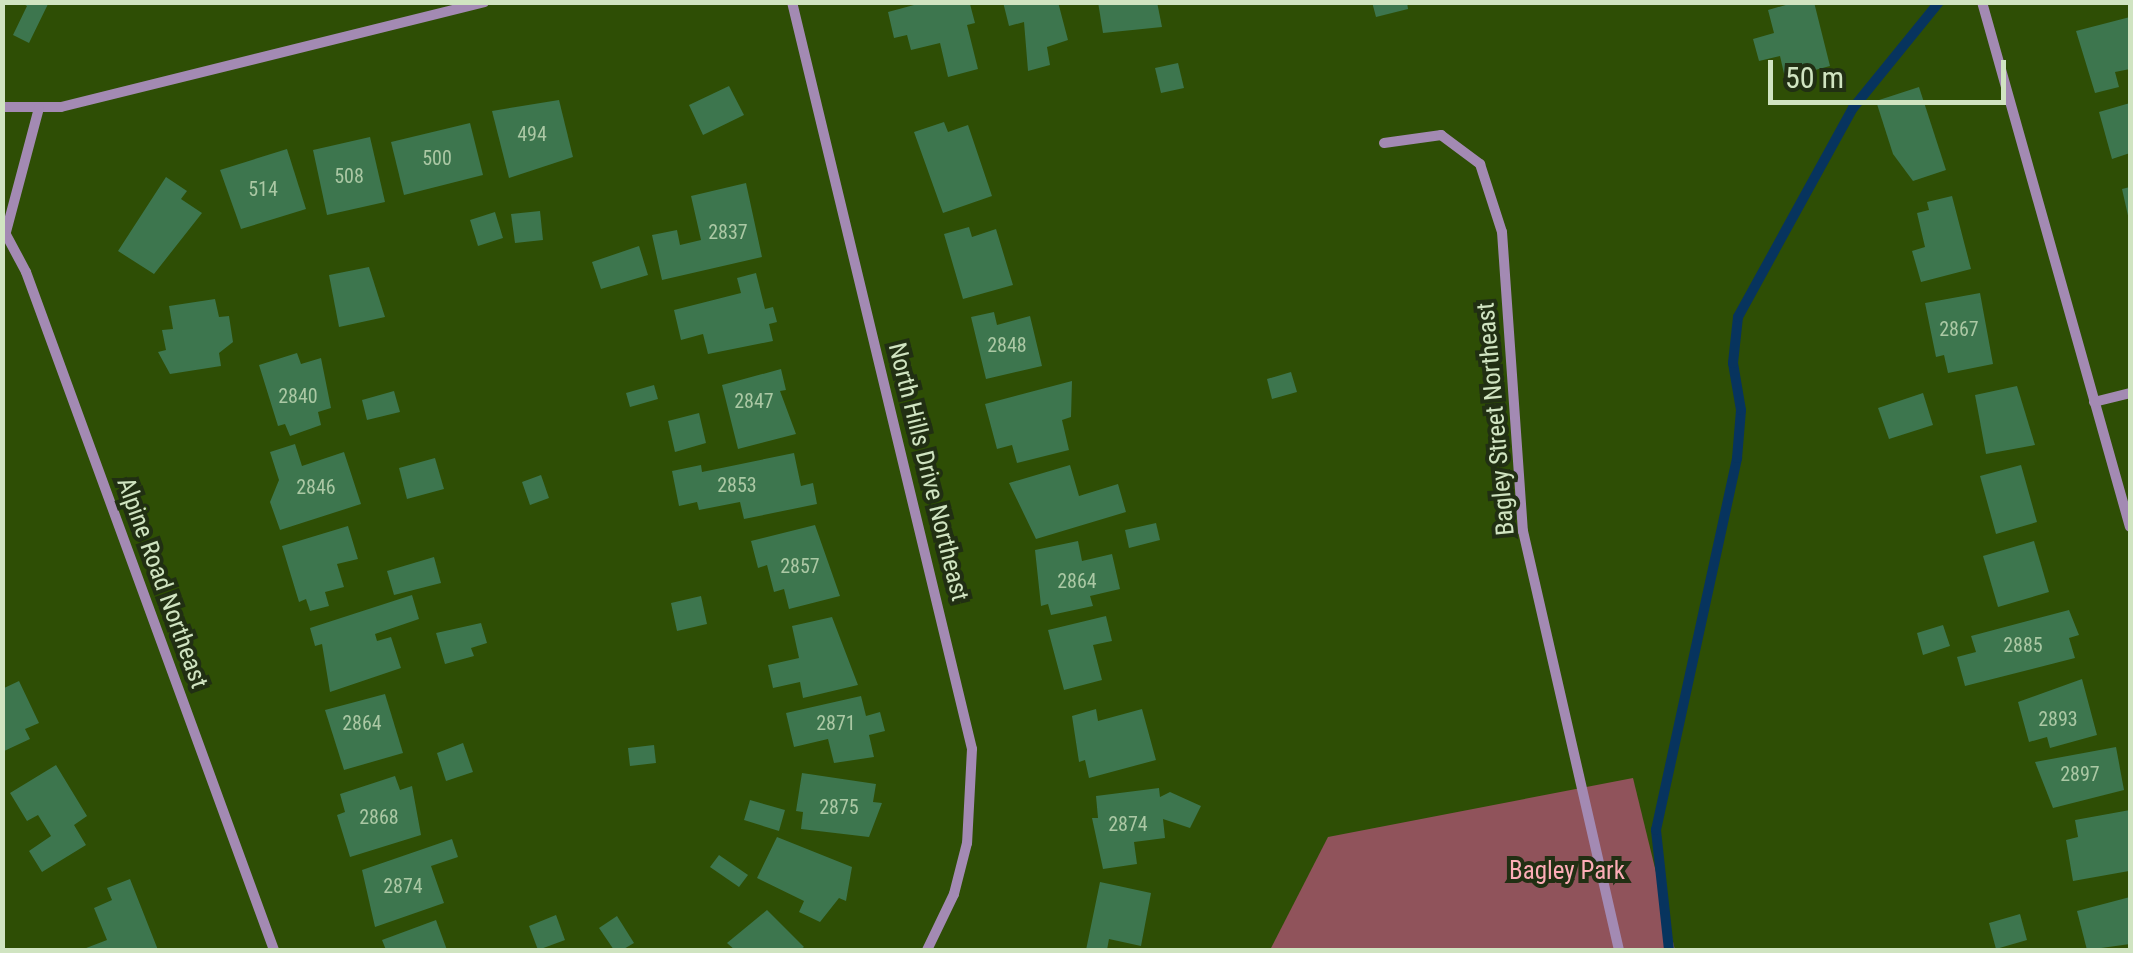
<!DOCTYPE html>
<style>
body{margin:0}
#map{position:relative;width:2133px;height:953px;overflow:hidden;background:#2e4e05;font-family:"Roboto Condensed",sans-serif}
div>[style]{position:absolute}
.green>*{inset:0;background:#90535b}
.stream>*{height:10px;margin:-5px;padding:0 5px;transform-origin:5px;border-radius:5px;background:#07345e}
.building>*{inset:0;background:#3d764e}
.street>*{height:10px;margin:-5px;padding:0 5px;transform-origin:5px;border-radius:5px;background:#a38ab3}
span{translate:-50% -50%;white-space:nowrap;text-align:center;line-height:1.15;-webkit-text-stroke:8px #212f13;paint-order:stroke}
.number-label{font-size:20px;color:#abc8a4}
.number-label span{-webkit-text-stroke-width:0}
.street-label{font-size:25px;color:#d0e4c1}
.park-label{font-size:25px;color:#fdadb7}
.frame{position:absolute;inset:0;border:5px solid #d0e4c1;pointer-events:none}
.scale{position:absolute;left:1768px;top:60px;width:238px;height:45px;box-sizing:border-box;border:5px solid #d0e4c1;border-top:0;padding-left:12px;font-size:30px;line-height:35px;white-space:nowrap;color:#d0e4c1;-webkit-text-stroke:8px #212f13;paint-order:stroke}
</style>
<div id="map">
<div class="green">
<div style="clip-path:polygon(1633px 778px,1675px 950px,1270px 950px,1328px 837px)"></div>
</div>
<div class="stream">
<div style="left:1669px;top:950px;width:121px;rotate:-96.2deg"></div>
<div style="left:1656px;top:830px;width:381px;rotate:-77.7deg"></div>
<div style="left:1737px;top:458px;width:48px;rotate:-85.2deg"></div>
<div style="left:1741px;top:410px;width:48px;rotate:-99.7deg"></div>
<div style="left:1733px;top:363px;width:46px;rotate:-83.8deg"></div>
<div style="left:1738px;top:317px;width:239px;rotate:-61.2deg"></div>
<div style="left:1853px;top:108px;width:136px;rotate:-50.9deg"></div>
</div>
<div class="building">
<div style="clip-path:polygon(20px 2px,49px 2px,29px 43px,13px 35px,27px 6px)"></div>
<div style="clip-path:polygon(925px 2px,970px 4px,975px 23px,967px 25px,978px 69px,948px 77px,940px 43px,911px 50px,907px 35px,894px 38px,888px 12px)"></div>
<div style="clip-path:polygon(1003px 2px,1058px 2px,1068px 40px,1047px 47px,1050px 65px,1028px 71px,1024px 22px,1009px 26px)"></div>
<div style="clip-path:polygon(1098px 2px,1157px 2px,1162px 27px,1103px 33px)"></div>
<div style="clip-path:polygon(1372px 2px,1407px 2px,1408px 9px,1376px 17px)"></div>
<div style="clip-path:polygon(1796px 2px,1814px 2px,1830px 66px,1785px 78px,1780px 56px,1759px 61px,1753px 39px,1774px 33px,1768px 10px)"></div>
<div style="clip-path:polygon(2130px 17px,2130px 69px,2115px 72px,2119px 87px,2095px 93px,2076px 31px)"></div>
<div style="clip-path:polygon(1178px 63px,1184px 88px,1161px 93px,1155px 68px)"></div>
<div style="clip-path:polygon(729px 86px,744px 115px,703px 135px,689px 105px)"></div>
<div style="clip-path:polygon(1919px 87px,1946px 170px,1913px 181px,1893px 154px,1876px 101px)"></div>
<div style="clip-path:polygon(559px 100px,573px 157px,509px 178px,492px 111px)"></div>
<div style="clip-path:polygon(2130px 103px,2130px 153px,2112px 159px,2099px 112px)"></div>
<div style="clip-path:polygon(944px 122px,948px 132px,968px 125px,992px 196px,943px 213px,914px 132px)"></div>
<div style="clip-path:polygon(470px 123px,483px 175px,404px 195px,391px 142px)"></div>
<div style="clip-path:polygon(370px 137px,385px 202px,327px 215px,313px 150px)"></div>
<div style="clip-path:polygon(287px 149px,306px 209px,241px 229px,220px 170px)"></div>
<div style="clip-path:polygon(166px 177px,187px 191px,181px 199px,202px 213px,154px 274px,118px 251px)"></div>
<div style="clip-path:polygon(746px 183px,762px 257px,662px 280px,652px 235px,677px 230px,680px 245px,701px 240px,691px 196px)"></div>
<div style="clip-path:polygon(2130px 187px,2130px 219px,2129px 220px,2122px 189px)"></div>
<div style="clip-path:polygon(1952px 196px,1971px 269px,1921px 282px,1912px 251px,1925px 247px,1917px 213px,1929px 210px,1927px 202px)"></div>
<div style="clip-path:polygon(540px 211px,543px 240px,515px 243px,511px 214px)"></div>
<div style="clip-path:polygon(495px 212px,503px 238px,478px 246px,470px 220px)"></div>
<div style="clip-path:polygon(969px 227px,972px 237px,996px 229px,1013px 285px,963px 299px,944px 234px)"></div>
<div style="clip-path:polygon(639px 246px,648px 275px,601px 289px,592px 262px)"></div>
<div style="clip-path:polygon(369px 267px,385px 317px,339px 327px,329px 275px)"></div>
<div style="clip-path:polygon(756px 273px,765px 309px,773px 307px,777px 322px,769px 324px,773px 341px,708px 354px,703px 334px,681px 340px,674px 310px,741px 293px,737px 278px)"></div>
<div style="clip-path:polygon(1980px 293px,1993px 364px,1948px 373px,1944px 355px,1936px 357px,1925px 303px)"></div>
<div style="clip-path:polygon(215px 299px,219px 317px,229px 316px,233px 342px,219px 353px,221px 366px,170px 374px,158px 352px,166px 350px,162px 330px,173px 329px,169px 306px)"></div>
<div style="clip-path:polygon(994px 312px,997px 325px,1030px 316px,1042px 366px,986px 379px,971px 317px)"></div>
<div style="clip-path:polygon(297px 353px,301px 364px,321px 358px,331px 408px,318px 412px,321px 425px,290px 436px,285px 424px,278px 426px,259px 365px)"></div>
<div style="clip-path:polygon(781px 369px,786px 390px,780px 391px,796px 434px,738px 449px,722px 385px)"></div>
<div style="clip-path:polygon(1291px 372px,1297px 392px,1272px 399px,1267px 379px)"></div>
<div style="clip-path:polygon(1072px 381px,1071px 417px,1062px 420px,1069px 450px,1017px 463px,1012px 445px,997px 449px,985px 404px)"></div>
<div style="clip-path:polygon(654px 385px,658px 399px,630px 407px,626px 393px)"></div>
<div style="clip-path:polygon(2017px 386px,2035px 445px,1986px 454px,1975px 395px)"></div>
<div style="clip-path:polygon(394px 391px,400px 412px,367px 420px,362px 400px)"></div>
<div style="clip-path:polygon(1923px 393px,1933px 425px,1889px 439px,1878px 408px)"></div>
<div style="clip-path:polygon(699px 413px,706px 443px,675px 452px,668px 421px)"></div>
<div style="clip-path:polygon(295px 444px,302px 466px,344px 452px,361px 504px,280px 530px,270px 502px,279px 480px,270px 452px)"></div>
<div style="clip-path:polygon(794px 453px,801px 486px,813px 483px,817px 504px,744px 519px,740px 502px,699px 510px,697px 502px,679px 506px,672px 471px,701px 465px,702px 472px)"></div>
<div style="clip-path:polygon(435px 458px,444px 489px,407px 499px,399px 468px)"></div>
<div style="clip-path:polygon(1070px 465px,1079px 496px,1118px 484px,1126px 512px,1036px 539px,1009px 483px)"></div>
<div style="clip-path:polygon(2021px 465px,2037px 522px,1996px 534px,1980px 476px)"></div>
<div style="clip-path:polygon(541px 475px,549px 498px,530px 505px,522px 482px)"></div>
<div style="clip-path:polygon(1156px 523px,1160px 540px,1129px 548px,1125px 530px)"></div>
<div style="clip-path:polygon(815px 525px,840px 596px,789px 609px,784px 589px,774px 592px,767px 565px,758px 568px,751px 541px)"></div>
<div style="clip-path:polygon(348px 526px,358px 559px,337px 564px,344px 587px,325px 592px,329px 606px,310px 611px,306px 599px,299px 602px,282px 546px)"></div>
<div style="clip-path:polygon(1078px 541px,1082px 561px,1112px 554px,1120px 589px,1090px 596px,1093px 606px,1051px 615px,1048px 604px,1041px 606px,1035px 550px)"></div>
<div style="clip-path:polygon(2034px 541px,2049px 592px,1998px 607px,1983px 556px)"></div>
<div style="clip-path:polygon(434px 557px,441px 583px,394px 595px,387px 571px)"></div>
<div style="clip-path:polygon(412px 595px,419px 619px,375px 634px,377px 641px,391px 637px,401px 668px,330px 692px,322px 644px,315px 646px,310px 628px)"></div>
<div style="clip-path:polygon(701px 596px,707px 624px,677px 631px,671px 603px)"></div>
<div style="clip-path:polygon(2069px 610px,2079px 635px,2069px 638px,2075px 658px,1965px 686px,1957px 657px,1976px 652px,1971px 636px)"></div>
<div style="clip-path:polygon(1106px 616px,1112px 641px,1093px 645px,1102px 680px,1064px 690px,1048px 630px)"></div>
<div style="clip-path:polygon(832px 617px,858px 685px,803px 698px,800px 682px,773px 688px,768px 665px,799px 658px,792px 626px)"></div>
<div style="clip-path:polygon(481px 623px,487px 643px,471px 648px,474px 656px,445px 664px,436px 633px)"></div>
<div style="clip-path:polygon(1943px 625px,1950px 646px,1923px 655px,1917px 633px)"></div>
<div style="clip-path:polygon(2082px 679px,2097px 735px,2050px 748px,2047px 737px,2029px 742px,2018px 702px)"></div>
<div style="clip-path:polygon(19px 681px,39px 723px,25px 729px,30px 739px,2px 752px,2px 689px)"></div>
<div style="clip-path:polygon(385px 694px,403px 753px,344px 770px,325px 710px)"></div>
<div style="clip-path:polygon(861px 696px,866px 716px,880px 712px,885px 731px,869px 735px,874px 757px,834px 763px,828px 739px,794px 747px,786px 713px)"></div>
<div style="clip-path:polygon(1096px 709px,1098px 721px,1142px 709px,1156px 760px,1089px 778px,1085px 760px,1079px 762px,1072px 716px)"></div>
<div style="clip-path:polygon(463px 743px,473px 772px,446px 781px,437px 753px)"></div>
<div style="clip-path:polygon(654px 745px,656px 763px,630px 766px,628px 748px)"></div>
<div style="clip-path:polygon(2116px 747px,2124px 790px,2053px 808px,2035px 762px)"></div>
<div style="clip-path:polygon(56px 765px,87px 816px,74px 825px,86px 845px,42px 872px,29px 851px,51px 836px,38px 815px,27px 821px,10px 793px)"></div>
<div style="clip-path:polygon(802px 773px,876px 784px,873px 802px,882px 803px,869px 837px,801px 829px,803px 812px,796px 811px)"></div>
<div style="clip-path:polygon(395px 776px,400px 790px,412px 786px,421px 835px,350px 857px,337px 815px,345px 812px,340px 794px)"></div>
<div style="clip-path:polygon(1159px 788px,1160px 797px,1170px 792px,1201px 806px,1190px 828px,1163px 819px,1165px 838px,1134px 842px,1137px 864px,1103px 869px,1092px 818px,1098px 818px,1096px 796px)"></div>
<div style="clip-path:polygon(750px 800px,785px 810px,779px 831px,744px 820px)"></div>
<div style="clip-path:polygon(2130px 810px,2129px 871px,2073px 881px,2066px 840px,2078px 837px,2075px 820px)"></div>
<div style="clip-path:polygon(777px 837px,852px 867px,846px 901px,839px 898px,820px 922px,799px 912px,804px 901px,757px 878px)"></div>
<div style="clip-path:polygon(452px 839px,458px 857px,431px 866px,444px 903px,375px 927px,362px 870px)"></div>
<div style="clip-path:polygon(719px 855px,748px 875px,739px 887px,710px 867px)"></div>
<div style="clip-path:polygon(130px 879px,158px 950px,81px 950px,107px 940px,94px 908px,112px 900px,107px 888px)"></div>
<div style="clip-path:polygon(1100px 882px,1151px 893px,1141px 946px,1109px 939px,1107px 950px,1086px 950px)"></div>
<div style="clip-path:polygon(2130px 897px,2130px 944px,2087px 950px,2077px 911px)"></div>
<div style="clip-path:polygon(767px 910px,804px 947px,800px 950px,735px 950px,727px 943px)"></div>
<div style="clip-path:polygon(2020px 914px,2027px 940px,1996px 949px,1989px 923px)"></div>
<div style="clip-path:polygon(556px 915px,565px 940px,538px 950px,529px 926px)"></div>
<div style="clip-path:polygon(617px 916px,634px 943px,622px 950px,614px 950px,599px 928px)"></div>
<div style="clip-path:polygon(436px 920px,447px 950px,386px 950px,382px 940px)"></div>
</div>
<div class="street">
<div style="left:792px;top:2px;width:768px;rotate:76.45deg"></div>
<div style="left:972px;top:749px;width:94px;rotate:93deg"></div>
<div style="left:967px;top:843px;width:53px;rotate:104.3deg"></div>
<div style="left:954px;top:894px;width:62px;rotate:115.7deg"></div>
<div style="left:1982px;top:2px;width:545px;rotate:74.26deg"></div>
<div style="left:2px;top:107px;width:59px"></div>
<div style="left:61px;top:107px;width:436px;rotate:-13.9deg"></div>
<div style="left:1384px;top:143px;width:58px;rotate:-8deg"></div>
<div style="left:1441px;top:135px;width:49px;rotate:36.6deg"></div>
<div style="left:1480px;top:164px;width:71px;rotate:72.1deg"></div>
<div style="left:1502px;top:232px;width:300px;rotate:86deg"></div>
<div style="left:1523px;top:531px;width:430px;rotate:77.1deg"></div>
<div style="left:2px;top:227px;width:51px;rotate:61.9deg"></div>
<div style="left:26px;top:272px;width:722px;rotate:69.91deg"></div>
<div style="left:6px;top:232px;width:128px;rotate:-75.1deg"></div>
<div style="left:2094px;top:402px;width:37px;rotate:-14deg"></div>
</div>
<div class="number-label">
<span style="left:532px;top:134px">494</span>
<span style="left:437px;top:158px">500</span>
<span style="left:349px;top:176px">508</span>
<span style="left:263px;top:189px">514</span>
<span style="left:728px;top:232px">2837</span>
<span style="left:1959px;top:329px">2867</span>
<span style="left:1007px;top:345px">2848</span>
<span style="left:298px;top:396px">2840</span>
<span style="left:754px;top:401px">2847</span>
<span style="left:737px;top:485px">2853</span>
<span style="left:316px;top:487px">2846</span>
<span style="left:800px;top:566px">2857</span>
<span style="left:1077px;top:581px">2864</span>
<span style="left:2023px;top:645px">2885</span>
<span style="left:2058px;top:719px">2893</span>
<span style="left:362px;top:723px">2864</span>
<span style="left:836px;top:723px">2871</span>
<span style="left:2080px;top:774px">2897</span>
<span style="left:839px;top:807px">2875</span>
<span style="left:379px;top:817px">2868</span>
<span style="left:1128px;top:824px">2874</span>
<span style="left:403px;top:886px">2874</span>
</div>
<div class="street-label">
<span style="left:1496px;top:419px;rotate:-95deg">Bagley Street Northeast</span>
<span style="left:928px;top:472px;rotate:76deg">North Hills Drive Northeast</span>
<span style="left:162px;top:583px;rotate:70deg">Alpine Road Northeast</span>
</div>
<div class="park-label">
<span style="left:1567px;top:871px">Bagley Park</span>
</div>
<div class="frame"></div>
<div class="scale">50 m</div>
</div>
